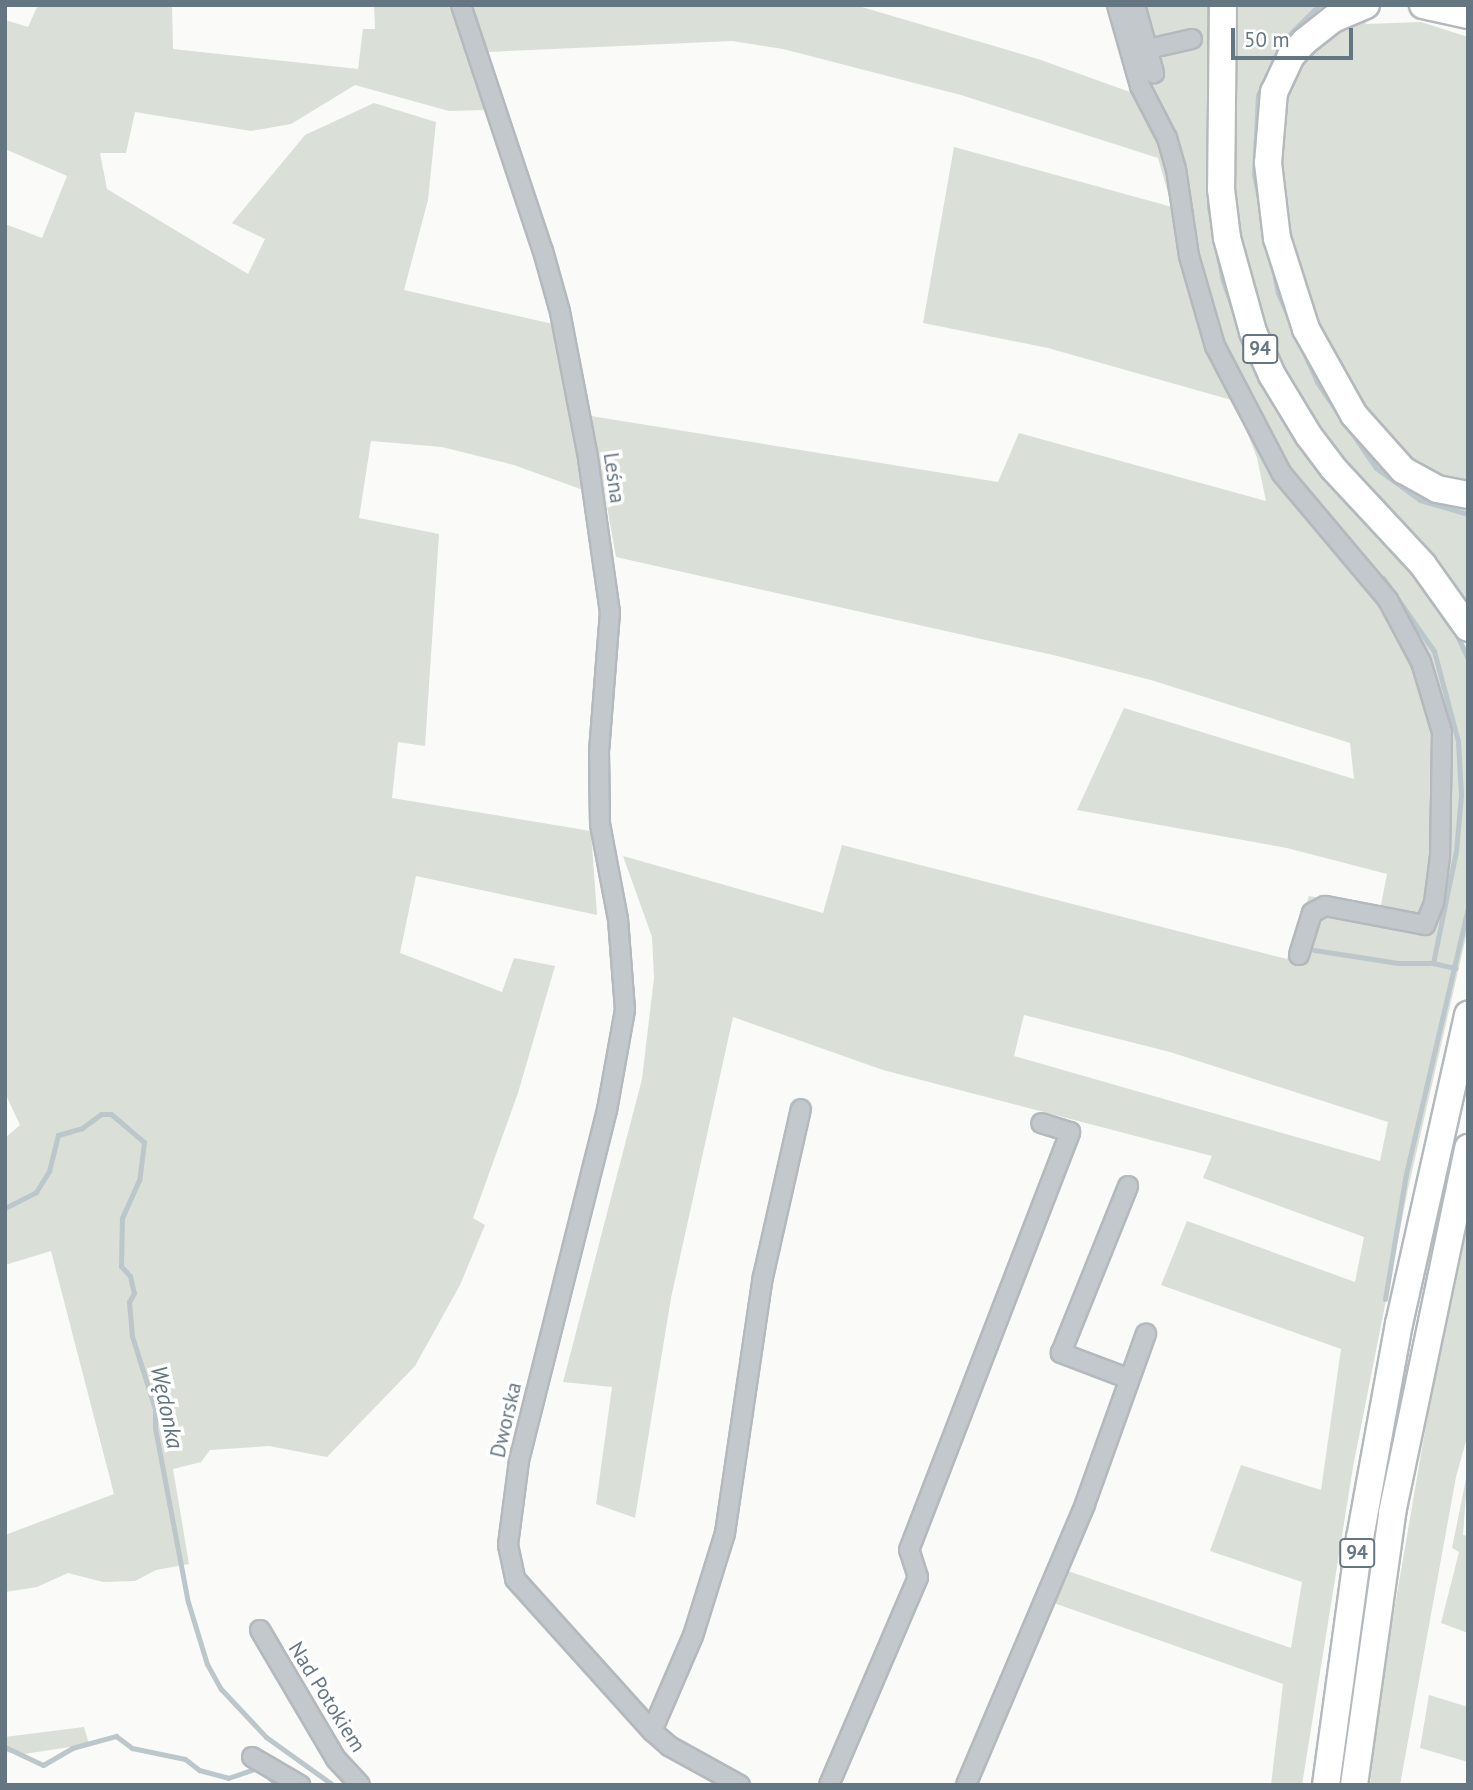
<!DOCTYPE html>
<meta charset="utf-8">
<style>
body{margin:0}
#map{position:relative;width:1473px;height:1790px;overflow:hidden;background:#fafaf8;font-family:"PT Sans",sans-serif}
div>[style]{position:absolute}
.green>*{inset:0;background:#dadfd7}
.stream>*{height:5px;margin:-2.5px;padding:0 2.5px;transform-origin:2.5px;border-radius:2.5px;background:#bbc7cb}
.roads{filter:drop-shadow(2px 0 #b4b9bd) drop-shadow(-2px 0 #b4b9bd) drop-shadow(0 2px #b4b9bd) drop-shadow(0 -2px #b4b9bd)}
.minor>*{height:18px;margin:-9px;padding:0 9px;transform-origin:9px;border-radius:9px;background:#c3c8cc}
.highway>*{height:26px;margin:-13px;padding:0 13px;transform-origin:13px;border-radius:13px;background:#fff}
span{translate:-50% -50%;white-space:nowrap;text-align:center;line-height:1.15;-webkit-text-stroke:7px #fff;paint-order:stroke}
.shield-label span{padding:2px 5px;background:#fff;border:2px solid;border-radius:5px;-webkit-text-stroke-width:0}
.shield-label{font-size:19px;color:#657683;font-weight:700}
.street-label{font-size:21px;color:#657683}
.water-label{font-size:23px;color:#60757c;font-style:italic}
.frame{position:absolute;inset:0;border:7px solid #657683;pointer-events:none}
.scale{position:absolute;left:1231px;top:28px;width:122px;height:32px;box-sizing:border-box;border:4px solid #657683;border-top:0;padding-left:9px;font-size:21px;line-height:24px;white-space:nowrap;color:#657683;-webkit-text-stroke:5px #fff;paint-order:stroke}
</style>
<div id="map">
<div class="green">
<div style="clip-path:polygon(38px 5px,172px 5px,173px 49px,358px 69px,363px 29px,375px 29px,374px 5px,454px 5px,486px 110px,449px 111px,355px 85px,291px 124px,251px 131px,135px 112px,126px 153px,100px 153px,107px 189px,248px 274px,265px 239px,232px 223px,305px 135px,374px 103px,436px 122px,428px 200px,404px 290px,553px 324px,586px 491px,514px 465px,442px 447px,371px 441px,359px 518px,439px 534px,425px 746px,398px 742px,392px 798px,591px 831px,597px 915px,416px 876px,400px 953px,502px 992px,514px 958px,555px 966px,518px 1093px,473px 1218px,485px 1225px,460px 1285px,415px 1366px,327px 1457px,269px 1446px,210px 1450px,201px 1462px,173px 1469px,189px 1564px,156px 1570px,135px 1581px,103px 1582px,68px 1573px,37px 1587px,5px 1592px,5px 1535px,114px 1494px,51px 1251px,5px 1265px,5px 1138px,20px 1125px,5px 1093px,5px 224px,42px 238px,67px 176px,5px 149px,5px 20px,28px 27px)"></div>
<div style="clip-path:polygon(evenodd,473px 5px,855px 5px,1038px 59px,1130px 92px,1111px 5px,1129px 5px,1158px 65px,1167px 50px,1160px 39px,1148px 33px,1139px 5px,1214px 5px,1233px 307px,1468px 649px,1468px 928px,1408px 1189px,1353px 1467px,1302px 1785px,1271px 1785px,1283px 1684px,1051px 1602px,1065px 1570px,1291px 1648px,1302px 1582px,1210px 1551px,1241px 1465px,1321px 1490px,1341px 1349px,1161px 1285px,1187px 1221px,1355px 1282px,1364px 1237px,1203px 1178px,1212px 1156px,883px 1070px,733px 1017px,671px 1298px,635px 1518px,596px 1504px,612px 1387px,563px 1382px,642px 1079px,654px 978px,652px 937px,623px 856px,823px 913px,842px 845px,1287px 959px,1309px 896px,1380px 910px,1387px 874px,1287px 848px,1077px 810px,1124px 708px,1354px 779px,1350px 743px,1151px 680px,1053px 655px,616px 557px,591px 416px,998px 482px,1019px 433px,1266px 501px,1257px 458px,1235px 401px,1048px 348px,923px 323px,954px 147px,1172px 207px,1158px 158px,961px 95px,783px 49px,732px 41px,488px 52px,473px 5px,1024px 1015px,1170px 1052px,1388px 1122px,1380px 1161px,1014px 1056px,1024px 1015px)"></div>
<div style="clip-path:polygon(1231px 5px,1340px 5px,1292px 40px,1261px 185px,1364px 445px,1402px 483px,1468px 506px,1468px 612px,1335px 457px,1273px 356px,1236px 239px)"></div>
<div style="clip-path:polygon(1364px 16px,1366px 24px,1421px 22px,1468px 37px,1468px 488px,1405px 463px,1326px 356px,1281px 215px,1278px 108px,1309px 49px)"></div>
<div style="clip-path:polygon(1468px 1224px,1468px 1434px,1456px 1477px,1400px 1785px,1370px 1785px,1381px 1687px,1443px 1326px)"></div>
<div style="clip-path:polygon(1468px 1469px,1463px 1535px,1468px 1536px,1468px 1633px,1441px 1623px,1459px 1552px,1452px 1548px)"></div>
<div style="clip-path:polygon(1429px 1695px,1468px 1707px,1468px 1762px,1420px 1748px)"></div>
<div style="clip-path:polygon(84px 1727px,89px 1744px,24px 1754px,5px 1752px,5px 1737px)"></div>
</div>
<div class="stream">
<div style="left:1209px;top:5px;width:202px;rotate:90deg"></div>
<div style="left:1209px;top:207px;width:75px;rotate:79.3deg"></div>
<div style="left:1223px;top:281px;width:87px;rotate:70.5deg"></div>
<div style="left:1319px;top:5px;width:48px;rotate:135deg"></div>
<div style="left:1285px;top:39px;width:62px;rotate:115.7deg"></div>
<div style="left:1258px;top:95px;width:79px;rotate:92.9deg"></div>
<div style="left:1254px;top:174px;width:121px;rotate:78.6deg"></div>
<div style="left:1278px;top:293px;width:97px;rotate:66.3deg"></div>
<div style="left:1317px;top:382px;width:104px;rotate:55.5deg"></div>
<div style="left:1376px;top:468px;width:54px;rotate:36deg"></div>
<div style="left:1420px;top:500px;width:50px;rotate:16.3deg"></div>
<div style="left:1263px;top:384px;width:67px;rotate:59.6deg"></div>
<div style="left:1383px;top:578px;width:89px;rotate:55.1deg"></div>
<div style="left:1434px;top:651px;width:93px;rotate:75.1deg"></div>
<div style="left:1458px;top:741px;width:54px;rotate:86.8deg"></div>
<div style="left:1461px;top:795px;width:56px;rotate:95.1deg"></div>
<div style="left:1456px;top:851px;width:114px;rotate:101.6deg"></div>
<div style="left:1433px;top:963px;width:23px;rotate:13deg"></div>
<div style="left:1454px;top:629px;width:33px;rotate:65deg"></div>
<div style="left:1314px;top:950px;width:85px;rotate:8.8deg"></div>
<div style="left:1398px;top:963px;width:35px"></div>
<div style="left:5px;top:1208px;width:35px;rotate:-27deg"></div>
<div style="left:36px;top:1192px;width:25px;rotate:-58deg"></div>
<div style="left:49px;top:1171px;width:37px;rotate:-76deg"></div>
<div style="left:58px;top:1135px;width:25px;rotate:-16deg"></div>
<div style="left:82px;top:1128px;width:24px;rotate:-36deg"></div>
<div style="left:101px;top:1114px;width:10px"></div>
<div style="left:111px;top:1114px;width:43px;rotate:40.3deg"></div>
<div style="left:144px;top:1142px;width:38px;rotate:97deg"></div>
<div style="left:139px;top:1180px;width:42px;rotate:114.1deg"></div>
<div style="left:122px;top:1218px;width:48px;rotate:91.2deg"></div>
<div style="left:121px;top:1266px;width:13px;rotate:48deg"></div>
<div style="left:130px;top:1276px;width:17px;rotate:77deg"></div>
<div style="left:134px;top:1293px;width:10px;rotate:119deg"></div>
<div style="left:129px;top:1302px;width:34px;rotate:85deg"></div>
<div style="left:132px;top:1336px;width:77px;rotate:72.5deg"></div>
<div style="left:155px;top:1409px;width:19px;rotate:90deg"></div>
<div style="left:155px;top:1428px;width:177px;rotate:79.3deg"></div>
<div style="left:188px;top:1602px;width:65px;rotate:73deg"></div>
<div style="left:207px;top:1664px;width:29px;rotate:61deg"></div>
<div style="left:221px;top:1689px;width:66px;rotate:46.8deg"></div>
<div style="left:266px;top:1737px;width:82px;rotate:35.6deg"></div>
<div style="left:1385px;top:1299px;width:127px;rotate:-80.5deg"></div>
<div style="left:1406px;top:1174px;width:273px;rotate:-76.9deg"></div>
<div style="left:5px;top:1747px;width:42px;rotate:25.3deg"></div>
<div style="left:43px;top:1765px;width:34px;rotate:-30deg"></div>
<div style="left:72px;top:1748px;width:46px;rotate:-15.3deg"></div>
<div style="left:116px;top:1736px;width:20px;rotate:37deg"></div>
<div style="left:132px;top:1748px;width:54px;rotate:11.7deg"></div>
<div style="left:185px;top:1759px;width:18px;rotate:38deg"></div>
<div style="left:199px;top:1770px;width:30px;rotate:15deg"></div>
<div style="left:228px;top:1778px;width:31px;rotate:-19deg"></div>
<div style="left:257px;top:1768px;width:27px;rotate:39deg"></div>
</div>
<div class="roads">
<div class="minor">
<div style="left:461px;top:5px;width:259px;rotate:71.6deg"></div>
<div style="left:543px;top:251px;width:63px;rotate:74.4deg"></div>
<div style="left:560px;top:312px;width:149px;rotate:79.1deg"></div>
<div style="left:588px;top:458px;width:156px;rotate:81.9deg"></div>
<div style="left:610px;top:612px;width:140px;rotate:94.5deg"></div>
<div style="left:599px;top:752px;width:72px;rotate:89.2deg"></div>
<div style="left:600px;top:824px;width:97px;rotate:79.3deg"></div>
<div style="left:618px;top:919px;width:91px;rotate:85.6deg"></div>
<div style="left:625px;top:1010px;width:102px;rotate:100.2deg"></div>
<div style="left:607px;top:1110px;width:362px;rotate:104.1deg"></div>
<div style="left:519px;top:1461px;width:85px;rotate:97.5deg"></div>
<div style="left:508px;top:1545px;width:35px;rotate:78deg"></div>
<div style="left:515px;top:1579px;width:205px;rotate:48deg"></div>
<div style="left:652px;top:1731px;width:23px;rotate:41deg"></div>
<div style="left:669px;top:1746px;width:81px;rotate:28.8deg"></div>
<div style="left:1117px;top:5px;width:84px;rotate:74.1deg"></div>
<div style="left:1140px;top:86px;width:59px;rotate:62.6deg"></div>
<div style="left:1167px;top:138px;width:32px;rotate:74deg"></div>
<div style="left:1176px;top:169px;width:88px;rotate:81.5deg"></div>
<div style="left:1189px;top:256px;width:94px;rotate:73.9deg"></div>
<div style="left:1215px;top:346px;width:144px;rotate:62.4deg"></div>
<div style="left:1282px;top:474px;width:165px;rotate:49.9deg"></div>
<div style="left:1388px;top:600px;width:70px;rotate:62deg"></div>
<div style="left:1421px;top:662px;width:73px;rotate:73.3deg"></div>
<div style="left:1442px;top:732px;width:124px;rotate:90.9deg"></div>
<div style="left:1440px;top:856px;width:47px;rotate:97.3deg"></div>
<div style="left:1434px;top:903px;width:24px;rotate:112deg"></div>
<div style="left:1425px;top:925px;width:102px;rotate:-169.2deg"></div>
<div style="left:1325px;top:906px;width:15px;rotate:152deg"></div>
<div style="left:1312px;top:913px;width:44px;rotate:107.2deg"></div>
<div style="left:1135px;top:5px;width:71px;rotate:74.4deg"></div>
<div style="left:1148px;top:49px;width:45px;rotate:-12.8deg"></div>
<div style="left:1127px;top:1378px;width:71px;rotate:-159.3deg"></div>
<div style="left:1061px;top:1353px;width:180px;rotate:-68.1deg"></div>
<div style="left:260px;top:1630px;width:150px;rotate:59.5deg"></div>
<div style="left:336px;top:1759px;width:35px;rotate:47deg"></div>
<div style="left:652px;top:1731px;width:103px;rotate:-66.7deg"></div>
<div style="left:693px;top:1636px;width:108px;rotate:-72.7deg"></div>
<div style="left:725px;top:1533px;width:259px;rotate:-81.6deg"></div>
<div style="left:763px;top:1277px;width:172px;rotate:-77.3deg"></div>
<div style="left:252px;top:1757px;width:56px;rotate:30.3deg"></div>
<div style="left:829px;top:1785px;width:226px;rotate:-66.8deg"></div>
<div style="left:918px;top:1577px;width:28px;rotate:-108deg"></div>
<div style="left:909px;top:1550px;width:448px;rotate:-68.9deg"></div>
<div style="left:1070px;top:1132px;width:30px;rotate:-163deg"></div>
<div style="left:966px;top:1785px;width:305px;rotate:-67deg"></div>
<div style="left:1085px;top:1504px;width:181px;rotate:-70.3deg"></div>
</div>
<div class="highway">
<div style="left:1223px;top:5px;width:184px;rotate:90.6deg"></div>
<div style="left:1221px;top:189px;width:49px;rotate:83deg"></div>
<div style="left:1227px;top:238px;width:98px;rotate:74.5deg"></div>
<div style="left:1253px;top:332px;width:47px;rotate:66.2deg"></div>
<div style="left:1272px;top:375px;width:71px;rotate:58.8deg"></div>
<div style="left:1309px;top:436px;width:40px;rotate:53deg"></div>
<div style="left:1333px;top:468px;width:132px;rotate:47.1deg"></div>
<div style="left:1423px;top:565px;width:77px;rotate:54.5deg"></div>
<div style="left:1366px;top:5px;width:36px;rotate:157deg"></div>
<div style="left:1333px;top:19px;width:36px;rotate:142deg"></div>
<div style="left:1305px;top:41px;width:21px;rotate:133deg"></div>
<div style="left:1291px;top:56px;width:40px;rotate:115deg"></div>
<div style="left:1274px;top:92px;width:71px;rotate:94.8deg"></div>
<div style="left:1268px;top:163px;width:76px;rotate:83.2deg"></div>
<div style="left:1277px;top:238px;width:96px;rotate:72.3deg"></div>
<div style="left:1306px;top:329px;width:98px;rotate:60.8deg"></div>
<div style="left:1354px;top:415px;width:74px;rotate:48.3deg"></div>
<div style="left:1403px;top:470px;width:39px;rotate:29deg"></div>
<div style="left:1437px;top:489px;width:32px;rotate:11deg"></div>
<div style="left:1423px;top:5px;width:46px;rotate:12.5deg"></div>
<div style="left:1326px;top:1785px;width:249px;rotate:-82.2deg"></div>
<div style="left:1360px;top:1538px;width:218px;rotate:-79.7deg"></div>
<div style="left:1399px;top:1324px;width:317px;rotate:-77.4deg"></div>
<div style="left:1354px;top:1785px;width:275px;rotate:-82deg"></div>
<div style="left:1392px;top:1513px;width:373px;rotate:-78.2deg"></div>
</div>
</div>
<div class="shield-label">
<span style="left:1260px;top:349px">94</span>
<span style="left:1357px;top:1553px">94</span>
</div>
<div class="street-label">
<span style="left:614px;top:478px;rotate:82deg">Leśna</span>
<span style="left:506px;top:1420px;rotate:-77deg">Dworska</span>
<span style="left:327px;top:1697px;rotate:58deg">Nad Potokiem</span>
</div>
<div class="water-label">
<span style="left:167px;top:1407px;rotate:78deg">Wędonka</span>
</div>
<div class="frame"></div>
<div class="scale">50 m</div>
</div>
